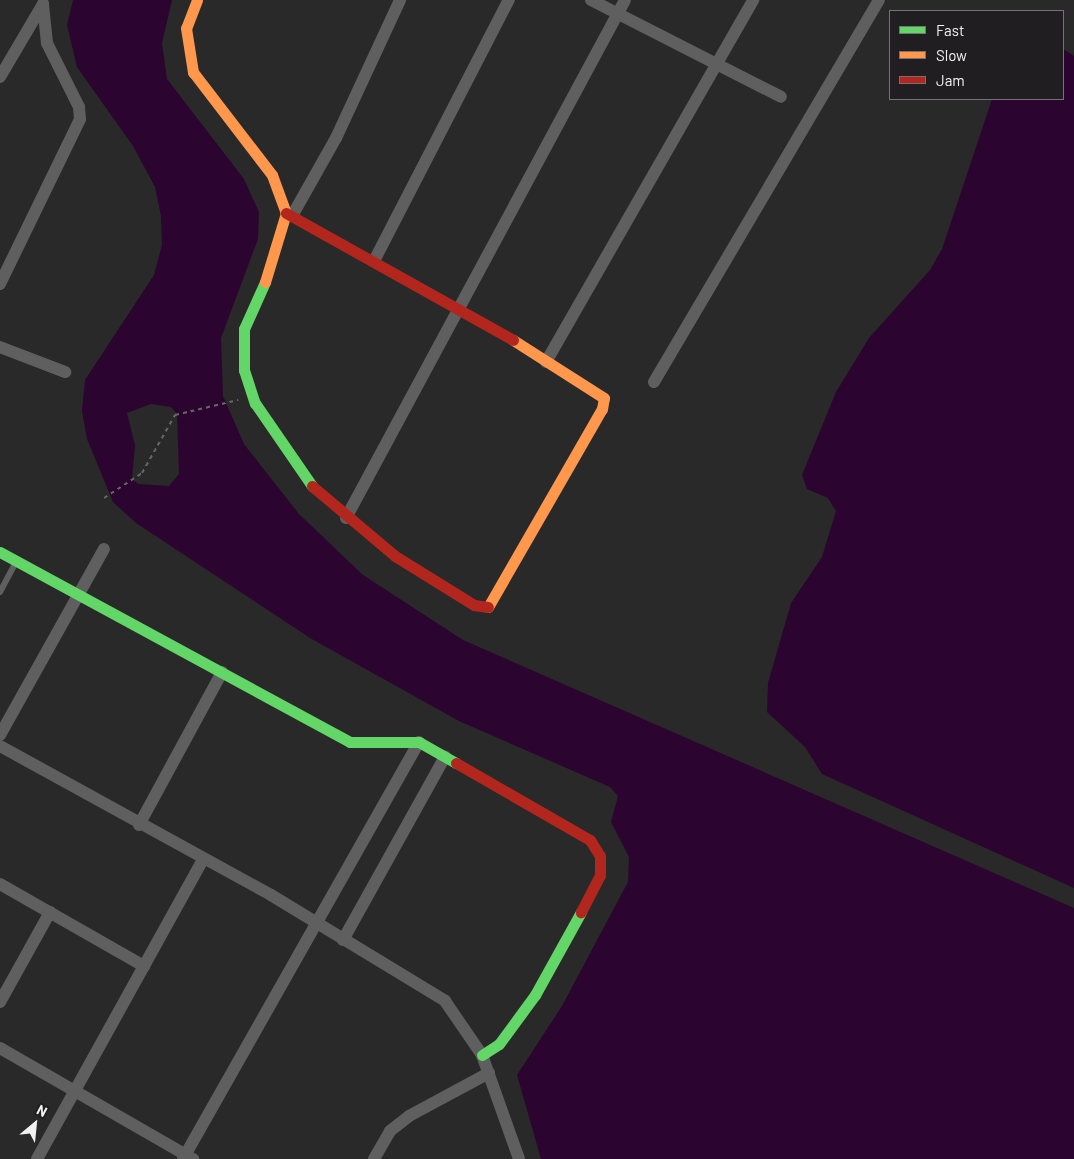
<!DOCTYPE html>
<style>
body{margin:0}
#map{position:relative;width:1074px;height:1159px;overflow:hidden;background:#292929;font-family:Barlow,sans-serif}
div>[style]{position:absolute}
.water>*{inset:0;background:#2b042f}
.path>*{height:2px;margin-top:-1px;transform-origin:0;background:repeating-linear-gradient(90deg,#676767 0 4px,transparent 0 8px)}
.lane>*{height:6px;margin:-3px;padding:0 3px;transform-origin:3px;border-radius:3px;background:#5f5f5f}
.street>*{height:12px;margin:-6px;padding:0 6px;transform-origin:6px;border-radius:6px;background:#5f5f5f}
.fast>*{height:11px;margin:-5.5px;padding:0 5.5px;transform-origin:5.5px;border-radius:5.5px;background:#63d668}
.slow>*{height:11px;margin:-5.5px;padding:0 5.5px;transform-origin:5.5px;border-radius:5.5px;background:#ff974d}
.jam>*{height:11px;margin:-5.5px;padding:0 5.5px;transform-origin:5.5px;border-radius:5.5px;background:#b3261e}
span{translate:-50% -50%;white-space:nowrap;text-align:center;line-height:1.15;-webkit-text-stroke:5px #201e20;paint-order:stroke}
.legend{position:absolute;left:889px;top:10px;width:175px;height:90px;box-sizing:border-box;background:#201e20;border:1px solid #747374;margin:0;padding:6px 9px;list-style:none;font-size:15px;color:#f3f2f3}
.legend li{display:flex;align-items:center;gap:10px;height:25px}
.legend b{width:25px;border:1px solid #747374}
.north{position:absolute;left:10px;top:1099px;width:50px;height:50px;-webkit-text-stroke:4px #201e20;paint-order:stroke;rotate:28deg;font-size:14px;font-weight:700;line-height:20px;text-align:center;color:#f3f2f3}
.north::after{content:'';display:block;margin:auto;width:18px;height:22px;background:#f3f2f3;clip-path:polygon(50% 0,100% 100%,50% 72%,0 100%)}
</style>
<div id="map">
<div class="water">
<div style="clip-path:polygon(evenodd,73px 0,172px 0,162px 43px,167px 79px,244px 179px,259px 212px,258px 239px,221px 338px,223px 396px,244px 444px,299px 514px,363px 575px,463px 640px,1074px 908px,1074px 1159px,541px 1159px,517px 1075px,562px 1006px,628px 882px,629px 857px,611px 822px,618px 796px,610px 787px,459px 721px,310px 638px,136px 523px,113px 502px,87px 439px,82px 411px,85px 380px,154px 275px,162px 245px,161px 216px,155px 187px,133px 146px,77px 67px,67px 25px,73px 0,151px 404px,171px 407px,177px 414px,179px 474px,169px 486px,138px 484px,132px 479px,135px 445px,127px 413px,151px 404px)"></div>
<div style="clip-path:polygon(1063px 49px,1074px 56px,1074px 888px,822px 774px,805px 747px,767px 712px,768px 683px,791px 603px,822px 557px,836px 511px,828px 498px,807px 489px,802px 475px,836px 392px,869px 338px,930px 270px,942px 249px,992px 99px,1063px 99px)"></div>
</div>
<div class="path">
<div style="left:104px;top:498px;width:45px;rotate:-33.3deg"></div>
<div style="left:142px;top:473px;width:67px;rotate:-60.4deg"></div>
<div style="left:175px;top:415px;width:65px;rotate:-13.4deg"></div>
</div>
<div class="lane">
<div style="left:0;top:592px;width:34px;rotate:-62deg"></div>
</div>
<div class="street">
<div style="left:591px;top:0;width:213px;rotate:27deg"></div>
<div style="left:0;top:77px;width:85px;rotate:-59.5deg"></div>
<div style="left:292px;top:216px;width:90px;rotate:-60.6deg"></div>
<div style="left:336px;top:138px;width:152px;rotate:-65.1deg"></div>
<div style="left:374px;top:261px;width:294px;rotate:-62.7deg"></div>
<div style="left:0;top:284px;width:183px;rotate:-64.1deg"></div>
<div style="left:80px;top:119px;width:12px;rotate:-95deg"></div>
<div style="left:79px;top:107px;width:72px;rotate:-116.6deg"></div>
<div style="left:47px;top:43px;width:39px;rotate:-96deg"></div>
<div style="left:0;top:347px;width:70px;rotate:21deg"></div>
<div style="left:546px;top:362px;width:417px;rotate:-60.2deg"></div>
<div style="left:654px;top:382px;width:443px;rotate:-59.5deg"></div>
<div style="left:346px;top:518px;width:588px;rotate:-61.69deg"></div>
<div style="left:0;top:735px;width:213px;rotate:-60.8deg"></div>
<div style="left:0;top:746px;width:309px;rotate:28.8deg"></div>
<div style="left:271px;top:895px;width:204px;rotate:31.3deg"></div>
<div style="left:445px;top:1001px;width:65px;rotate:55.6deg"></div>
<div style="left:482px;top:1055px;width:110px;rotate:70.4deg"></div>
<div style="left:139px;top:825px;width:174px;rotate:-61.5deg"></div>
<div style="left:0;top:884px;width:166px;rotate:29.7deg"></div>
<div style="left:343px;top:940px;width:210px;rotate:-60.9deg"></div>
<div style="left:0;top:1002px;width:103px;rotate:-60.9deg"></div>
<div style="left:0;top:1048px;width:223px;rotate:29.9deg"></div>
<div style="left:37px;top:1159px;width:342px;rotate:-61deg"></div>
<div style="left:183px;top:1159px;width:479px;rotate:-60.5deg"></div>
<div style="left:374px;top:1159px;width:32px;rotate:-60deg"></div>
<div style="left:390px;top:1131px;width:24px;rotate:-38deg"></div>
<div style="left:409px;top:1116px;width:91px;rotate:-28.3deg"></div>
</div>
<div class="fast">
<div style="left:265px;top:282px;width:51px;rotate:114.1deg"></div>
<div style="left:244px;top:329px;width:41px;rotate:90deg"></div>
<div style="left:244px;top:370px;width:35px;rotate:72deg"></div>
<div style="left:255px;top:403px;width:101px;rotate:55.5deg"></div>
<div style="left:0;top:552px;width:398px;rotate:28.5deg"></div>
<div style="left:350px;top:742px;width:69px"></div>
<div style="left:419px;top:742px;width:43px;rotate:29.6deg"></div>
<div style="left:482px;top:1055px;width:20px;rotate:-33deg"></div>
<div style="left:499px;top:1044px;width:61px;rotate:-53.7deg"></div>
<div style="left:535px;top:995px;width:95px;rotate:-61deg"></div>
</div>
<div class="slow">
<div style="left:197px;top:0;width:30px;rotate:111deg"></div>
<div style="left:186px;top:28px;width:45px;rotate:81deg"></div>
<div style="left:193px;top:72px;width:130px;rotate:52.5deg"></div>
<div style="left:272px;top:175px;width:40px;rotate:69.8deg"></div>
<div style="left:286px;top:213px;width:72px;rotate:106.9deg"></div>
<div style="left:488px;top:607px;width:228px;rotate:-60.1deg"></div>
<div style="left:602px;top:409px;width:11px;rotate:-80deg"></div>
<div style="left:604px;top:398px;width:108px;rotate:-147.5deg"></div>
</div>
<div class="jam">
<div style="left:286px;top:213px;width:260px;rotate:29.2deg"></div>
<div style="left:312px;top:486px;width:109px;rotate:40.1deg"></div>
<div style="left:395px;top:556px;width:93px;rotate:31.8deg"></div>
<div style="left:474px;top:605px;width:14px;rotate:8deg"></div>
<div style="left:456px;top:763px;width:155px;rotate:29.9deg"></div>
<div style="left:590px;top:840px;width:19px;rotate:58deg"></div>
<div style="left:600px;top:856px;width:19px;rotate:90deg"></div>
<div style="left:600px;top:875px;width:42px;rotate:117.2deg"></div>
</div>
<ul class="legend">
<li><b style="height:6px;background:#63d668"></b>Fast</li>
<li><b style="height:6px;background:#ff974d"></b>Slow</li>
<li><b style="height:6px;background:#b3261e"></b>Jam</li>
</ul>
<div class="north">N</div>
</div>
